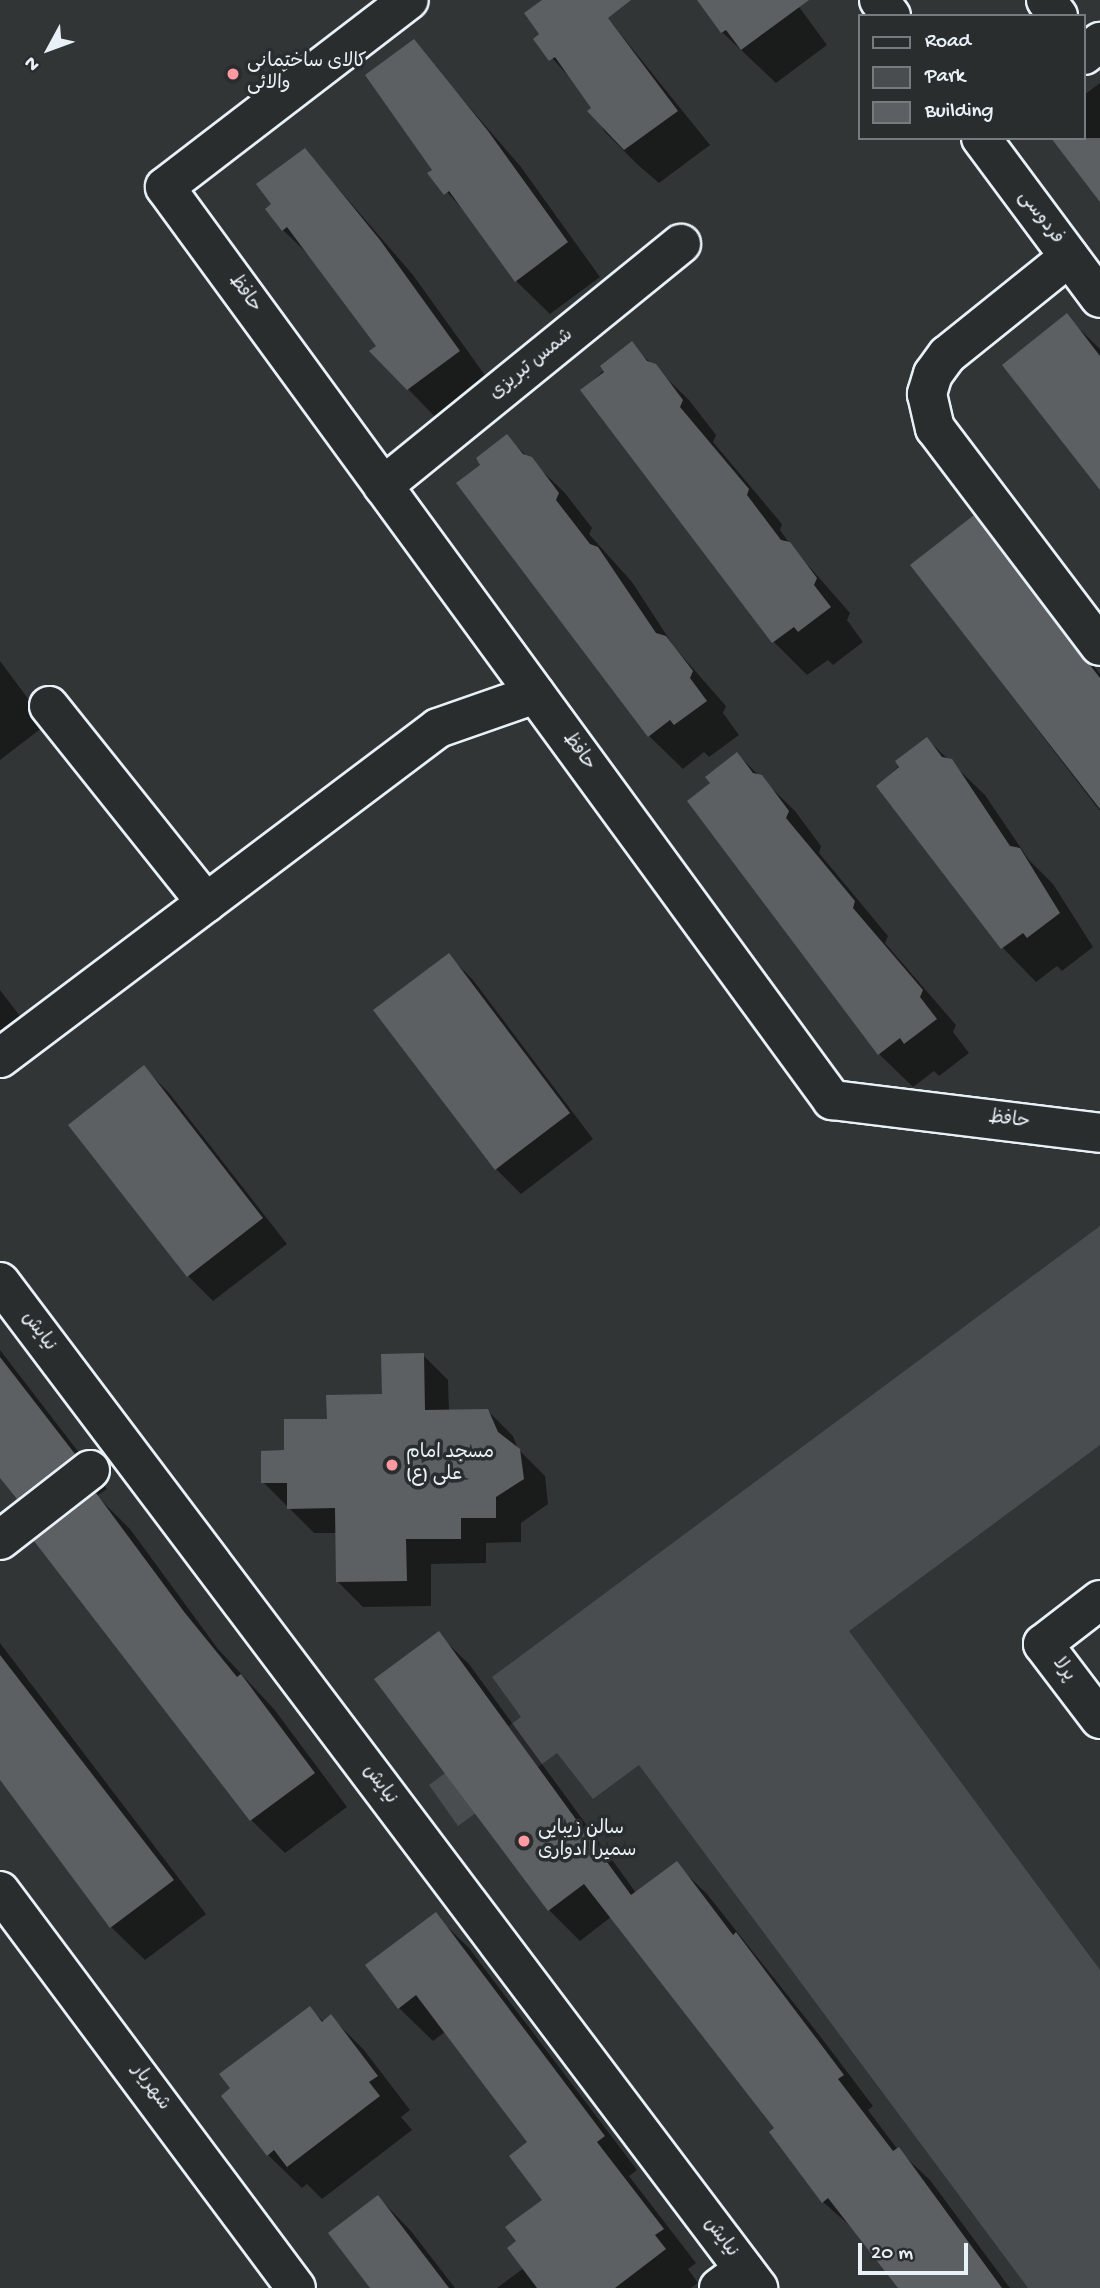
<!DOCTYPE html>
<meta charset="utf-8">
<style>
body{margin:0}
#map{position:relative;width:1100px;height:2288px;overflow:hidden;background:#323536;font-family:"Gochi Hand","Playpen Sans Arabic",sans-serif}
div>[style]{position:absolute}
.green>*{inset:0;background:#494d4f}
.shadow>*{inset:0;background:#0007}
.building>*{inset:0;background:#5c6063}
.roads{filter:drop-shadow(2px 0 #e8f1f8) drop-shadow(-2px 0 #e8f1f8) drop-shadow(0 2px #e8f1f8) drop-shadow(0 -2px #e8f1f8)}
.street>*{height:38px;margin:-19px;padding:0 19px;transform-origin:19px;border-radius:19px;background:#2a2d2e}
.secondary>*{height:38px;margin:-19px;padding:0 19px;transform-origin:19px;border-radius:19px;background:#2a2d2e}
.dots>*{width:19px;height:19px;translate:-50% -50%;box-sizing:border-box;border:4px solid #2a2d2e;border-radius:50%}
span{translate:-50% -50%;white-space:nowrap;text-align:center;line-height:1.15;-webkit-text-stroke:7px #2a2d2e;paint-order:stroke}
.poi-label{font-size:19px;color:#e8f1f8}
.left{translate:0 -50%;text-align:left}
.street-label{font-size:19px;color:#e8f1f8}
.legend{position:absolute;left:858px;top:14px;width:228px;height:126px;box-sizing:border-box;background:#2a2d2e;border:2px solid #767b7f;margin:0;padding:9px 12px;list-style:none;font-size:21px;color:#e8f1f8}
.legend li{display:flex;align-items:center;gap:14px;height:35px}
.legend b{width:35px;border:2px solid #767b7f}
.north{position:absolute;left:14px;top:14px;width:70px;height:70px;-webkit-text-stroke:5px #2a2d2e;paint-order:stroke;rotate:229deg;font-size:19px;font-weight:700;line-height:28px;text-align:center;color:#e8f1f8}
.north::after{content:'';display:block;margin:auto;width:24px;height:32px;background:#e8f1f8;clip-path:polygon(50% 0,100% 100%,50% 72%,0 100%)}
.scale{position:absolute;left:858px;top:2243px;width:110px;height:32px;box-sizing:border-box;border:4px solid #e8f1f8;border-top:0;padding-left:9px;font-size:21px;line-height:24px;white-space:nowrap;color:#e8f1f8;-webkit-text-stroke:5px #2a2d2e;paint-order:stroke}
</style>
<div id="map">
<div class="green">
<div style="clip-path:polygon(1100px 1226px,1100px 1445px,849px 1631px,1100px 1970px,1100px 2288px,1028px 2288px,639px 1765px,593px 1799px,557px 1753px,458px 1826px,429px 1785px,521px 1717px,492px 1677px)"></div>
</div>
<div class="shadow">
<div style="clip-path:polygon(545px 0,593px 0,710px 145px,659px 183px,638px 165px,605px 132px,580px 89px,535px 39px,542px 34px)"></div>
<div style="clip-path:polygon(707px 0,794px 0,827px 45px,776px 83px,722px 32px)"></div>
<div style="clip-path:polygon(413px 42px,521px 167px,600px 277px,550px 314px,516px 281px,473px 221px,430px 173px,434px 170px)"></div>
<div style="clip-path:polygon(1100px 83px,1100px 199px,1084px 138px,1084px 95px)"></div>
<div style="clip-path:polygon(305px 150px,413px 275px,492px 385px,441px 423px,408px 389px,314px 260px,283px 230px,274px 204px)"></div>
<div style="clip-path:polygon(1066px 316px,1100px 349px,1100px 490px)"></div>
<div style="clip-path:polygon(631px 344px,689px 400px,716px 435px,713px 442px,782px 524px,780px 530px,793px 548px,850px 613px,847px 620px,863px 642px,833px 665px,828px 660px,807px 675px,774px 642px,583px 390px)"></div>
<div style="clip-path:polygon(507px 437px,565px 493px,592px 528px,589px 534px,632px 582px,675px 648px,726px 706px,723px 713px,739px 735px,709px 757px,704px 752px,683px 769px,649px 736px,482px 465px)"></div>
<div style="clip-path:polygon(974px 518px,1007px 551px,1100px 674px,1100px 811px,912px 566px)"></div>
<div style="clip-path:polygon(0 661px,47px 724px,0 760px)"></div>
<div style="clip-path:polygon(927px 739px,985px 795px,1029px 860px,1053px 884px,1093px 947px,1062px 971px,1057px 966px,1036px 982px,1003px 948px,878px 786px)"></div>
<div style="clip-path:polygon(737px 754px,795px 811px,821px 846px,819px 853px,888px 936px,885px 943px,956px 1025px,953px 1032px,969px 1053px,939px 1076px,934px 1071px,913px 1087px,879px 1054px,712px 783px)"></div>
<div style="clip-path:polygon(448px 955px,473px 980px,593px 1139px,521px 1194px,496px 1169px)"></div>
<div style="clip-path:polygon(0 990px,23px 1020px,0 1038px)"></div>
<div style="clip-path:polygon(144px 1068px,169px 1093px,287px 1244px,213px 1301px,188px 1276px)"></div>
<div style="clip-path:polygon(0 1350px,107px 1489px,97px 1496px,130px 1529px,218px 1649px,274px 1709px,347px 1807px,285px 1853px,251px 1820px,36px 1542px,50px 1531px,0 1475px)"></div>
<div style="clip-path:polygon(423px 1355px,448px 1380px,449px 1411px,487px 1410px,513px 1436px,518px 1449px,545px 1476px,548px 1504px,521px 1523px,521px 1542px,486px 1543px,486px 1563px,431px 1564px,431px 1606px,363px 1607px,338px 1582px,337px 1533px,314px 1533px,263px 1482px,286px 1452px,329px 1421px,383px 1396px)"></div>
<div style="clip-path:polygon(438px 1634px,469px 1664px,637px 1894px,676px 1864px,707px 1894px,820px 2036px,873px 2106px,868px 2110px,898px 2150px,930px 2180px,1010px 2288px,900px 2288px,856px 2231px,823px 2202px,776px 2128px,611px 1917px,580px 1941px,549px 1910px)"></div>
<div style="clip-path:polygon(0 1643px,206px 1914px,145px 1960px,111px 1927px,0 1780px)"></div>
<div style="clip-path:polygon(435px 1915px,469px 1948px,637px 2170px,629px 2176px,696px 2263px,688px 2269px,698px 2283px,691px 2288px,497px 2288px,524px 2268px,519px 2241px,544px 2200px,530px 2142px,446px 2031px,433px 2041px,399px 2008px)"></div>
<div style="clip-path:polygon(309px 2008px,324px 2022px,331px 2017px,364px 2050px,410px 2110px,401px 2117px,412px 2130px,322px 2199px,307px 2184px,302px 2188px,268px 2155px)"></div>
<div style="clip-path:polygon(378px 2197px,411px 2231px,455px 2288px,372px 2288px)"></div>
</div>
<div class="building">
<div style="clip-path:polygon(542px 0,631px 0,608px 18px,678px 111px,624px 150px,587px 111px,591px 108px,555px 57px,549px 61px,533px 39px,539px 34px,524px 13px)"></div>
<div style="clip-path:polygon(697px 0,809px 0,741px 50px,726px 30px,721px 33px)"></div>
<div style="clip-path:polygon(414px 39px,488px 131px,568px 242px,515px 282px,449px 191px,444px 195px,427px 173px,432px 170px,365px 75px)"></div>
<div style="clip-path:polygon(1051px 138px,1100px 138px,1100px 202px)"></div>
<div style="clip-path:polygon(305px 148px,380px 240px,460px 351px,407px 390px,369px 351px,376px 346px,287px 227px,282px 231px,265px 209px,271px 204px,256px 184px)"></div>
<div style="clip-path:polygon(1067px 313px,1100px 356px,1100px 490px,1002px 365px)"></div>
<div style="clip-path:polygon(632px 341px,647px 361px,656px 364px,683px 400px,680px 407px,749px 489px,747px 495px,781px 540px,790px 542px,817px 578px,814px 585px,831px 607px,798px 632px,794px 627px,772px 643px,580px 390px,604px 372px,600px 366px)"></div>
<div style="clip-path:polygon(507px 434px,523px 454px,532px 457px,559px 493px,556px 500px,590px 544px,598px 547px,656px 633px,666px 636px,693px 671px,690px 678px,707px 701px,674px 725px,670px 720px,648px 737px,456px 483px,480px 465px,476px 458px)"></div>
<div style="clip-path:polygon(974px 515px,1100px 678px,1100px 809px,910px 565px)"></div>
<div style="clip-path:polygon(927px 737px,942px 757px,952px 759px,1010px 846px,1020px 848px,1060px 913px,1027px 938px,1023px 933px,1001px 949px,876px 786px,899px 767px,895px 761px)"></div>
<div style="clip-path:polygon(737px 752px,753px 773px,762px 775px,789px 811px,786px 818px,855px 901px,853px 908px,923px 990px,920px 997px,937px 1019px,904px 1044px,900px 1038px,878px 1055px,687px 801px,710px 783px,705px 777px)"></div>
<div style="clip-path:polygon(449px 953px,570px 1113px,495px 1170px,373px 1010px)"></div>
<div style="clip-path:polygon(144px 1065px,263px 1218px,187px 1277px,68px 1125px)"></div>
<div style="clip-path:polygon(424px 1353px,425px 1410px,488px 1409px,498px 1432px,520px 1449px,524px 1479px,496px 1497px,496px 1518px,461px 1518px,461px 1539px,406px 1539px,407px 1581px,336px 1582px,335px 1508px,287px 1509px,287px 1483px,261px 1483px,261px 1451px,284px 1450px,284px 1419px,327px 1419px,326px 1395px,382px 1394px,381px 1354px)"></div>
<div style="clip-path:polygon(0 1357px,75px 1454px,17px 1499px,0 1478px)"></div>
<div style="clip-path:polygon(96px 1493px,185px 1613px,237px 1677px,241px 1674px,315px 1773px,250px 1821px,34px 1541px)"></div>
<div style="clip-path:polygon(439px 1631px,631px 1895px,677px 1861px,733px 1935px,736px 1932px,844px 2075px,838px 2079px,893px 2151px,899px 2147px,1002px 2288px,898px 2288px,828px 2198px,822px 2203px,769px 2132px,774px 2128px,584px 1884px,548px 1911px,374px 1679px)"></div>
<div style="clip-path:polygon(0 1655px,174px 1880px,110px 1928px,0 1780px)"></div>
<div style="clip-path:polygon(436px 1912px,605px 2136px,597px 2142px,664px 2229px,655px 2235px,666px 2249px,615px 2288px,537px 2288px,507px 2248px,516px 2241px,505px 2227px,542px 2200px,509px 2156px,527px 2142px,416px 1995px,398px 2009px,365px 1965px)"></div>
<div style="clip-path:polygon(310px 2006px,322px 2022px,331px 2014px,378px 2076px,369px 2082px,380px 2096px,287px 2167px,274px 2150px,267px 2156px,221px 2096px,230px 2088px,219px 2074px)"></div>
<div style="clip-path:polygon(378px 2195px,449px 2288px,370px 2288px,328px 2233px)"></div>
</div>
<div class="roads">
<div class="street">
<div style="left:879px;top:0;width:20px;rotate:53deg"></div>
<div style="left:1046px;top:0;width:20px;rotate:53deg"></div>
<div style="left:1084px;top:55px;width:21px;rotate:-39deg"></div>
<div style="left:981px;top:138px;width:199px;rotate:53.4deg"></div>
<div style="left:165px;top:187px;width:307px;rotate:-37.5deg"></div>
<div style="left:1069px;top:257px;width:156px;rotate:141.2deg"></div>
<div style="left:947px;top:355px;width:24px;rotate:126deg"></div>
<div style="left:933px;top:374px;width:21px;rotate:107deg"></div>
<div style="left:927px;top:394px;width:35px;rotate:77deg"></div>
<div style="left:935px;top:428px;width:273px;rotate:52.9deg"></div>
<div style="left:383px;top:486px;width:384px;rotate:-39.1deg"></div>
<div style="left:49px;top:706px;width:252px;rotate:51.4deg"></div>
<div style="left:0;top:1058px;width:548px;rotate:-37deg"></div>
<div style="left:438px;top:728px;width:103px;rotate:-19.3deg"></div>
<div style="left:0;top:1282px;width:1260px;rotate:53deg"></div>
<div style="left:0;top:1540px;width:114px;rotate:-37.9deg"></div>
<div style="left:1100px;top:1600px;width:72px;rotate:142.3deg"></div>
<div style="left:1043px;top:1644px;width:94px;rotate:52.8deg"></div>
<div style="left:0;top:1891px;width:495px;rotate:53.3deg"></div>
<div style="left:719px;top:2288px;width:31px;rotate:-37deg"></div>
</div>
<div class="secondary">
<div style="left:165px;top:187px;width:1131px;rotate:53.85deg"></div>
<div style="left:832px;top:1100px;width:270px;rotate:7deg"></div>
</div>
</div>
<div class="dots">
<div style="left:233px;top:74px;background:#ff9aa2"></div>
<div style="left:392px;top:1465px;background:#ff9aa2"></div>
<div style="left:524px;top:1841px;background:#ff9aa2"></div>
</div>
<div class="poi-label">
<span class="left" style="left:247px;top:74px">کالای ساختمانی<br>والائی</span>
<span class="left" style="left:406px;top:1465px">مسجد امام<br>علی (ع)</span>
<span class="left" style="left:538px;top:1841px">سالن زیبایی<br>سمیرا ادواری</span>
</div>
<div class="street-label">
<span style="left:1040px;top:218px;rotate:53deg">فردوسی</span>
<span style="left:244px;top:294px;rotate:54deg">حافظ</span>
<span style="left:532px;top:365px;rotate:-39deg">شمس تبریزی</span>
<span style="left:578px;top:752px;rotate:54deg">حافظ</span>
<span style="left:1009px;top:1121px;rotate:7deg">حافظ</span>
<span style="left:38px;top:1332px;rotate:53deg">نیایش</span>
<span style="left:1063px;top:1670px;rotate:53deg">پرلا</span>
<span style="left:379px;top:1785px;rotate:53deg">نیایش</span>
<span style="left:150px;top:2088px;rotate:54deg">شهریار</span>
<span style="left:720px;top:2238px;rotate:53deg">نیایش</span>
</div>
<ul class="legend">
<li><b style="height:9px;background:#2a2d2e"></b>Road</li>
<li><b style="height:19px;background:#494d4f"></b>Park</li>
<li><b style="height:19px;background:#5c6063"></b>Building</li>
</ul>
<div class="north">N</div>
<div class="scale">20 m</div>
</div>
